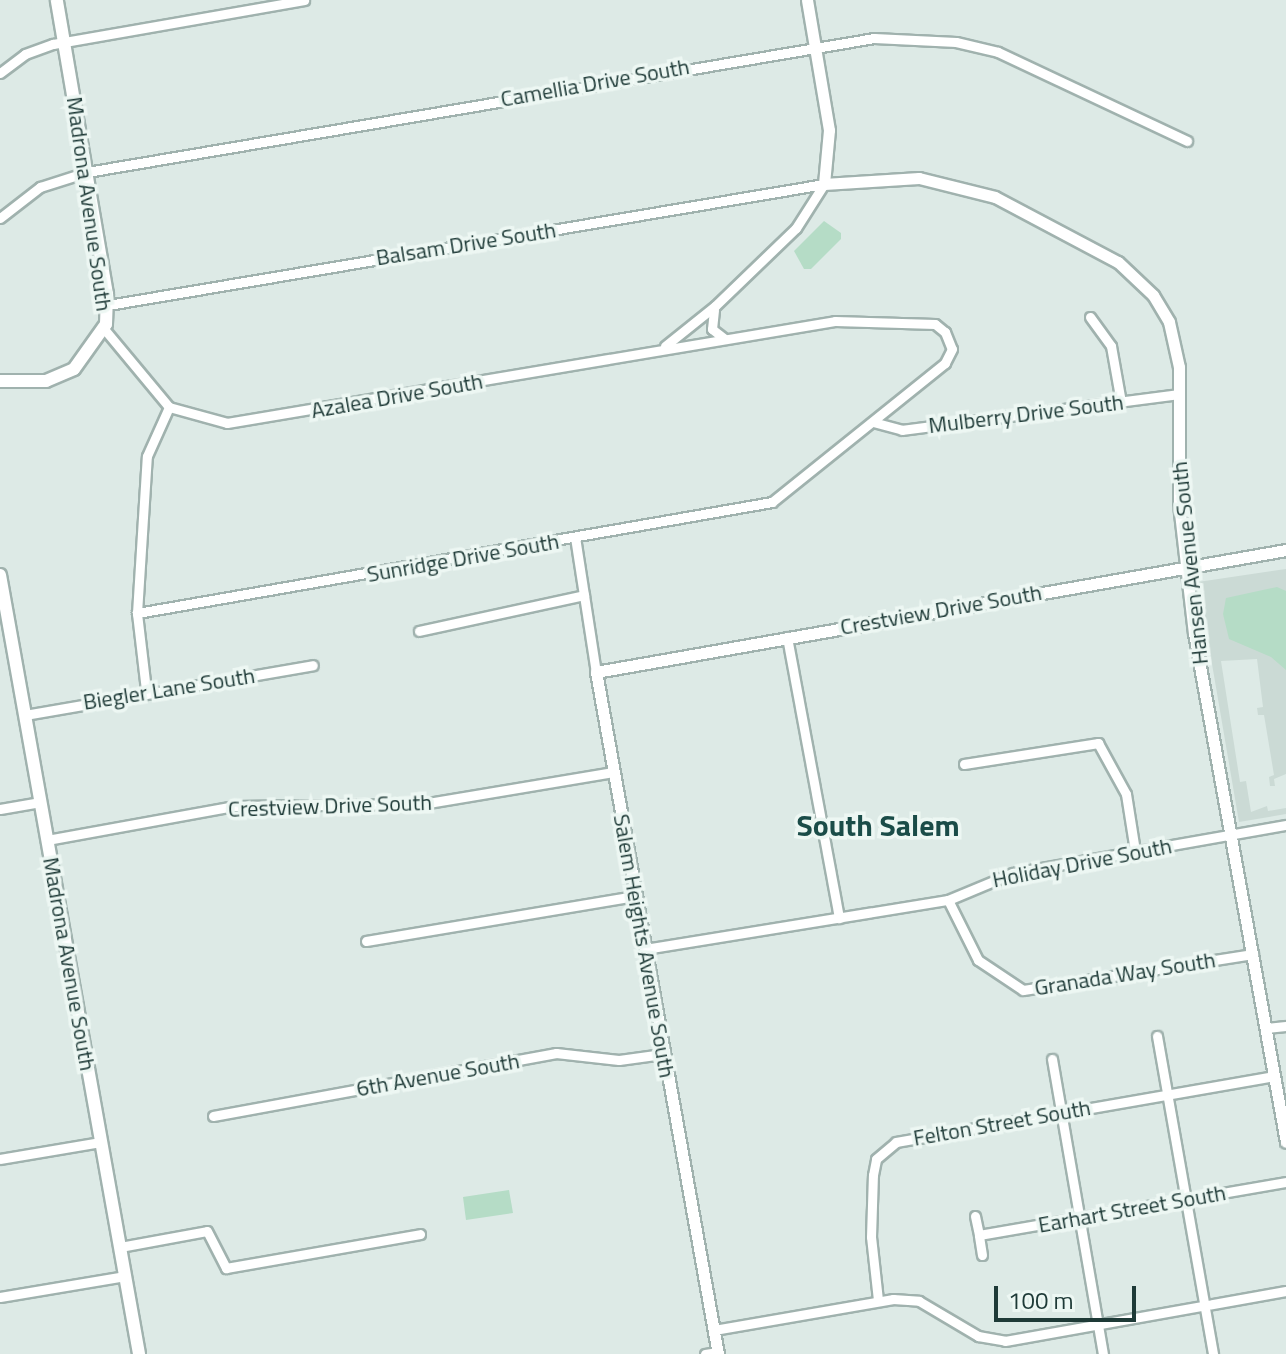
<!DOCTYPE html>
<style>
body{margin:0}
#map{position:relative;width:1286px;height:1354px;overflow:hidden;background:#ddeae6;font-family:"Titillium Web",sans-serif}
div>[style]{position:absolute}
.built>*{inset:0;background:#cbdad5}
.green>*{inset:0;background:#b5dcc6}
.roads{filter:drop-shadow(2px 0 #a0b2ae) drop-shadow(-2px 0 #a0b2ae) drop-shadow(0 2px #a0b2ae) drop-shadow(0 -2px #a0b2ae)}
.minor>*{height:9px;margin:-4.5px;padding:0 4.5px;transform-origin:4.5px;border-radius:4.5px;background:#fff}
.tertiary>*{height:11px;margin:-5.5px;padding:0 5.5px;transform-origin:5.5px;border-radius:5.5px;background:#fff}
.secondary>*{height:12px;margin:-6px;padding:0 6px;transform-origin:6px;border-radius:6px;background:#fff}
span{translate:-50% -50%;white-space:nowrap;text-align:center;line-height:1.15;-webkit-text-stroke:7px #edf7f3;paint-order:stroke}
.street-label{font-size:22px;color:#1e3a37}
.district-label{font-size:30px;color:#1a4c48;font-weight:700}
.scale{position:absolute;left:994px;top:1286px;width:142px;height:36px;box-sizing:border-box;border:4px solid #1e3a37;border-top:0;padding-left:10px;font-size:24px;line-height:28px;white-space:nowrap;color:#1e3a37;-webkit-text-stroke:6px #edf7f3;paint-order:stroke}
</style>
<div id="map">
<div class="built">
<div style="clip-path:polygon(1286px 569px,1286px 774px,1274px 779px,1275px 786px,1270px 786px,1269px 777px,1274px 775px,1264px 715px,1258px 715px,1257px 708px,1263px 707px,1257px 659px,1221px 661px,1240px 782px,1246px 781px,1251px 812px,1267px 806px,1268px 811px,1286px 808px,1286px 814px,1239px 822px,1198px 582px)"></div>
</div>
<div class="green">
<div style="clip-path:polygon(824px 221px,841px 233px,841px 239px,811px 269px,804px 269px,794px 251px)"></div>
<div style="clip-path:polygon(1277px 587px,1286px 591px,1286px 670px,1271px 657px,1229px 639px,1223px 614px,1226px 598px)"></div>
<div style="clip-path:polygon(509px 1190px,513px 1213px,466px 1220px,463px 1197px)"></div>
</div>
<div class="roads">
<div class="minor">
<div style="left:0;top:73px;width:31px;rotate:-37deg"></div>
<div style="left:25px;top:54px;width:30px;rotate:-20deg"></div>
<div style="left:53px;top:44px;width:255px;rotate:-9.9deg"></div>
<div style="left:0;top:218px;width:51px;rotate:-37.8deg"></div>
<div style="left:40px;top:187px;width:49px;rotate:-17.7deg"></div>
<div style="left:87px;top:172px;width:798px;rotate:-9.66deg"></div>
<div style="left:874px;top:38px;width:82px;rotate:2.8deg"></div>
<div style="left:956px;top:42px;width:43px;rotate:13.4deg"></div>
<div style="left:998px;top:52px;width:209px;rotate:25.2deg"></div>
<div style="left:108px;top:305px;width:726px;rotate:-9.59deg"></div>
<div style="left:714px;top:310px;width:19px;rotate:96deg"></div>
<div style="left:712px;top:329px;width:16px;rotate:38deg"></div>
<div style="left:1090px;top:317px;width:36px;rotate:54deg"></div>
<div style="left:1111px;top:346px;width:57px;rotate:79.9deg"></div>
<div style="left:105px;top:330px;width:100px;rotate:50.3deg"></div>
<div style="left:169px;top:407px;width:60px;rotate:15.4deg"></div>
<div style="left:227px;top:423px;width:616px;rotate:-9.52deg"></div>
<div style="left:835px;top:321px;width:100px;rotate:1.7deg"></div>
<div style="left:935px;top:324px;width:13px;rotate:39deg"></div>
<div style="left:945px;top:332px;width:18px;rotate:68deg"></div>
<div style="left:952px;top:349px;width:16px;rotate:117deg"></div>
<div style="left:945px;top:363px;width:222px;rotate:141.2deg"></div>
<div style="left:772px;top:502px;width:645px;rotate:170.08deg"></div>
<div style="left:665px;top:346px;width:64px;rotate:-38.7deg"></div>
<div style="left:715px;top:306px;width:112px;rotate:-43.9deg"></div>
<div style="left:796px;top:228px;width:52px;rotate:-57.5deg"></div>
<div style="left:873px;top:422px;width:30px;rotate:15deg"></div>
<div style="left:902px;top:430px;width:279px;rotate:-7.4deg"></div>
<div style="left:575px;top:537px;width:137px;rotate:81.2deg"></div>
<div style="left:419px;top:631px;width:169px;rotate:-12.3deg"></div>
<div style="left:787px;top:637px;width:286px;rotate:79.5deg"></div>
<div style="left:146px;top:690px;width:78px;rotate:-96.7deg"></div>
<div style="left:137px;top:613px;width:157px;rotate:-86.4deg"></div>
<div style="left:147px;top:456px;width:54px;rotate:-65.8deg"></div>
<div style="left:25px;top:715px;width:292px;rotate:-9.8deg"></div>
<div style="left:964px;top:764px;width:136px;rotate:-8.9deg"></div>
<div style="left:1098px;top:743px;width:58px;rotate:61.2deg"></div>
<div style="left:1126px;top:794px;width:58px;rotate:81deg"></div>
<div style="left:0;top:809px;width:41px;rotate:-9.9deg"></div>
<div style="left:47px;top:840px;width:191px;rotate:-10.3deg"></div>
<div style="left:235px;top:806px;width:187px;rotate:-0.6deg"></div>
<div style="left:422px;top:804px;width:194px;rotate:-9.5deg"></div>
<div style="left:948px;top:900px;width:67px;rotate:63.4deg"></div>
<div style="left:978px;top:960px;width:54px;rotate:33.7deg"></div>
<div style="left:1023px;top:990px;width:233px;rotate:-8.9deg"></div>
<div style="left:366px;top:941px;width:274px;rotate:-9.5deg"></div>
<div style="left:645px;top:949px;width:307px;rotate:-9.2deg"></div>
<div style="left:948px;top:900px;width:70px;rotate:-22.6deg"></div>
<div style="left:1013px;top:873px;width:277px;rotate:-10deg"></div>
<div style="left:1266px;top:1028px;width:20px;rotate:-6deg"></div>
<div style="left:1157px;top:1036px;width:323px;rotate:80deg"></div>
<div style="left:1052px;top:1059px;width:299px;rotate:80.2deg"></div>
<div style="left:213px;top:1116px;width:349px;rotate:-10.4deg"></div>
<div style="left:556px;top:1053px;width:63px;rotate:6.3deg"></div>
<div style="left:619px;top:1060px;width:44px;rotate:-7.8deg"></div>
<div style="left:0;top:1159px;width:102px;rotate:-9.6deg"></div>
<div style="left:975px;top:1216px;width:19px;rotate:78deg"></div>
<div style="left:120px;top:1247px;width:88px;rotate:-10.4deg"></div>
<div style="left:207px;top:1231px;width:42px;rotate:62.8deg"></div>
<div style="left:226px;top:1268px;width:197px;rotate:-9.9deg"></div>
<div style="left:982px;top:1255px;width:20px;rotate:-99deg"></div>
<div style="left:979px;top:1235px;width:312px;rotate:-9.8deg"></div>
<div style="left:0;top:1297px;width:127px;rotate:-9.5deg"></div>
<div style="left:878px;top:1300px;width:63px;rotate:-96.3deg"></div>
<div style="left:871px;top:1237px;width:62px;rotate:-88.2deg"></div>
<div style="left:873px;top:1175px;width:16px;rotate:-79deg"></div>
<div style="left:876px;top:1159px;width:26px;rotate:-40deg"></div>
<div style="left:896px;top:1142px;width:384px;rotate:-9.9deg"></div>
<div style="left:714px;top:1330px;width:182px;rotate:-9.8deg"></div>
<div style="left:893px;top:1299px;width:26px;rotate:4deg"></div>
<div style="left:919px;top:1301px;width:69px;rotate:30.7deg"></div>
<div style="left:978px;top:1336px;width:27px;rotate:10deg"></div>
<div style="left:1005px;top:1341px;width:285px;rotate:-10.1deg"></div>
<div style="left:705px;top:1354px;width:13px;rotate:-9deg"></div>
</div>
<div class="tertiary">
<div style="left:807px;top:0;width:132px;rotate:80.4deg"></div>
<div style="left:829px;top:130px;width:54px;rotate:95.3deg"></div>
<div style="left:824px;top:184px;width:95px;rotate:-3.6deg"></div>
<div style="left:919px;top:178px;width:78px;rotate:14deg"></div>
<div style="left:995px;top:197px;width:139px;rotate:27.9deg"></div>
<div style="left:1118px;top:262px;width:48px;rotate:43.3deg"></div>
<div style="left:1153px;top:295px;width:31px;rotate:59deg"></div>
<div style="left:1169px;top:322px;width:46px;rotate:77.5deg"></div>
<div style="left:1179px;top:367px;width:137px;rotate:90deg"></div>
<div style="left:1179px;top:504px;width:130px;rotate:83.4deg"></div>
<div style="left:1194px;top:633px;width:517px;rotate:79.75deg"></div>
<div style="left:718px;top:1354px;width:693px;rotate:-100.14deg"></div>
<div style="left:596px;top:672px;width:701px;rotate:-10.03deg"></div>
</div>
<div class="secondary">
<div style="left:0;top:381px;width:46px"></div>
<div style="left:46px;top:381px;width:30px;rotate:-23deg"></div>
<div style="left:74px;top:369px;width:55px;rotate:-54.6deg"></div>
<div style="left:106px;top:324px;width:30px;rotate:-88deg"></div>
<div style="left:107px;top:294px;width:298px;rotate:-99.7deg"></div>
<div style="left:0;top:575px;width:791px;rotate:79.88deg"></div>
</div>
</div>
<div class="street-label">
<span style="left:595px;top:83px;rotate:-10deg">Camellia Drive South</span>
<span style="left:89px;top:204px;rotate:82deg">Madrona Avenue South</span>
<span style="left:466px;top:244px;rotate:-9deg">Balsam Drive South</span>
<span style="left:397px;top:396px;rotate:-10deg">Azalea Drive South</span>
<span style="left:1026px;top:414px;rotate:-7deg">Mulberry Drive South</span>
<span style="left:463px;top:558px;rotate:-10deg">Sunridge Drive South</span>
<span style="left:1190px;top:563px;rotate:-96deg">Hansen Avenue South</span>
<span style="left:941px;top:610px;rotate:-10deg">Crestview Drive South</span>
<span style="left:169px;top:689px;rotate:-9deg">Biegler Lane South</span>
<span style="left:330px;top:806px;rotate:-2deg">Crestview Drive South</span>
<span style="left:1082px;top:863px;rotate:-11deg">Holiday Drive South</span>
<span style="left:644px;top:946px;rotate:80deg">Salem Heights Avenue South</span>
<span style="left:69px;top:964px;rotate:80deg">Madrona Avenue South</span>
<span style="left:1125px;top:974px;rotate:-9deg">Granada Way South</span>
<span style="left:438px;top:1075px;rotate:-10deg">6th Avenue South</span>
<span style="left:1002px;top:1123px;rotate:-10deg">Felton Street South</span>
<span style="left:1132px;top:1209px;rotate:-10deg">Earhart Street South</span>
</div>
<div class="district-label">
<span style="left:878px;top:825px">South Salem</span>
</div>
<div class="scale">100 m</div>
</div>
